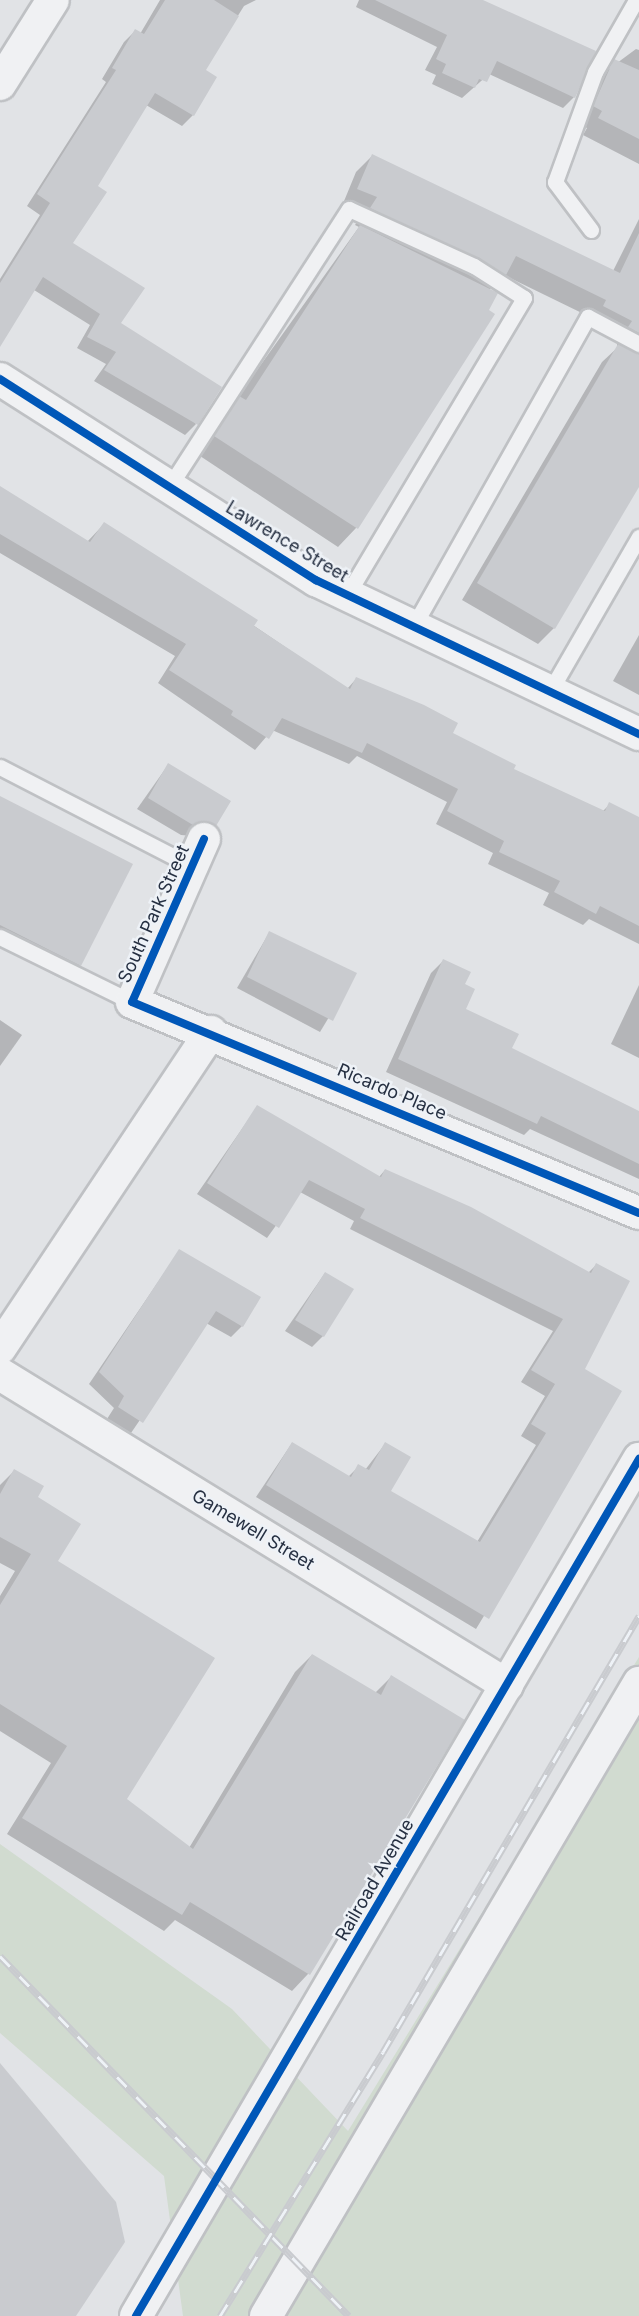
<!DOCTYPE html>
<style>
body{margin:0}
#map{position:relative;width:639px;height:2316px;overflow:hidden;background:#e1e3e6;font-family:Inter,sans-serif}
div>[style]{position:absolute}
.green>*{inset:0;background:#d1dbd0}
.shadow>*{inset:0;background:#0003}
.building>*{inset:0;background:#c9cbcf}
.roads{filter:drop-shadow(2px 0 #bfc1c4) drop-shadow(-2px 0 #bfc1c4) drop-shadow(0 2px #bfc1c4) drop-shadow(0 -2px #bfc1c4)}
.lane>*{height:15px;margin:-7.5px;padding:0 7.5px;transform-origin:7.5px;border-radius:7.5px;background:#f0f1f3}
.street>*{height:32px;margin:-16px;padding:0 16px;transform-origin:16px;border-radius:16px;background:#f0f1f3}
.rail>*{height:7px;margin-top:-3.5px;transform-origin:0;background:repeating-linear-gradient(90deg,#eef2f7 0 14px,#c9cbcf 0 28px);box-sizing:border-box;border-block:2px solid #c9cbcf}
.cycleway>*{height:8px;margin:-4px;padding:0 4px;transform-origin:4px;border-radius:4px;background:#0057b8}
span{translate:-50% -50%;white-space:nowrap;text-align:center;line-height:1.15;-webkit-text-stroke:5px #eef2f7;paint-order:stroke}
.street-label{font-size:18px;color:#263042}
</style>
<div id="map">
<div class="green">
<div style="clip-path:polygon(639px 1657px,639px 2316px,183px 2316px,164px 2176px,0 2033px,0 1844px,232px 2009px,348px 2131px)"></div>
</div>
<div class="shadow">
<div style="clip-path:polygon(160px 0,256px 0,244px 6px,204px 70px,193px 115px,182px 126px,146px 105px,96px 187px,71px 244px,118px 323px,196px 424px,185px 435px,94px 381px,106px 364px,77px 348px,90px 325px,34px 290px,0 342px,0 279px,40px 215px,27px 206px,106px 82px,102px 79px,124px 42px,135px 31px,140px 34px)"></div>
<div style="clip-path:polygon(359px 0,482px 0,574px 97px,563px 108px,489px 74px,462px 98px,432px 84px,436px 75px,425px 70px,437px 47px,356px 7px)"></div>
<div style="clip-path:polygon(636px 49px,639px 50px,639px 164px,583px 135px,587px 128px,577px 123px,598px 77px)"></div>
<div style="clip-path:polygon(372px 156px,613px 271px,639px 219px,639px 484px,554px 628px,538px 644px,462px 600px,602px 362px,617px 348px,617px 337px,590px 317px,504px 275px,489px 290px,488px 310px,493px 315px,356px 528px,338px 547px,197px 454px,359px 227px,355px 225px,362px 214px,342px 206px,356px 172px)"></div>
<div style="clip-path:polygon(0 488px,87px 542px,104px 524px,347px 689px,356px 679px,512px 770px,602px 812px,610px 804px,639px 819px,639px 944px,589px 919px,583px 925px,543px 905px,549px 893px,488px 864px,493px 853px,436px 824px,447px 802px,357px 756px,349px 764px,272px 730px,255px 750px,158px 683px,175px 656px,0 553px)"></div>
<div style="clip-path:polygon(639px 635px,639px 695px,613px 681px)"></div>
<div style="clip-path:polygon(168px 765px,215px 826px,204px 837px,181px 835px,137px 809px)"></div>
<div style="clip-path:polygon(0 797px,80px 965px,64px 980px,0 947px)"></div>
<div style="clip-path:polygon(269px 933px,355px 974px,320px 1032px,237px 988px)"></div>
<div style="clip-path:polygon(443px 961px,463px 985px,464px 1010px,510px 1049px,639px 1114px,639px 1179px,530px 1129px,524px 1135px,386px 1072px,431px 973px)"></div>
<div style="clip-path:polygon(639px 985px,639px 1058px,611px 1044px)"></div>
<div style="clip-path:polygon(0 1020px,22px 1035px,0 1066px)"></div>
<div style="clip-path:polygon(257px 1107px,379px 1177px,385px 1170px,588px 1273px,596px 1265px,584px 1370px,620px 1392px,476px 1629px,256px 1497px,292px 1443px,348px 1477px,359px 1466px,365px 1470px,385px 1444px,389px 1492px,477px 1542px,536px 1445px,521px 1436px,545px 1396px,521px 1382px,553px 1331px,350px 1229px,354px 1221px,300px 1192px,267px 1238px,197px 1194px)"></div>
<div style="clip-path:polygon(179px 1251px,242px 1326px,231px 1337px,206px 1323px,131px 1433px,107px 1419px,114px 1408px,89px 1384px)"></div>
<div style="clip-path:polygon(325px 1273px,323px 1336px,312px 1347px,285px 1331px)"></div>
<div style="clip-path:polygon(14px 1471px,36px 1498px,125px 1799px,189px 1848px,295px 1672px,312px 1655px,375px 1693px,391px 1677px,463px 1720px,308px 1974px,292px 1991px,175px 1920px,164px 1931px,7px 1834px,51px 1763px,0 1731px,0 1596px,15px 1571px,0 1563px,0 1485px)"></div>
</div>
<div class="building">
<div style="clip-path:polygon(165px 0,214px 0,239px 16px,206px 70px,217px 77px,194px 116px,155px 93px,98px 186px,107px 192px,73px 243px,145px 288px,121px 323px,222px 387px,198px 425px,104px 370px,116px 352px,87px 337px,100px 314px,43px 277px,0 347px,0 283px,50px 203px,37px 194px,116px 70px,112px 68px,135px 29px,144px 34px)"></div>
<div style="clip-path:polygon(375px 0,483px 0,596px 51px,575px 98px,497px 61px,487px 82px,479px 79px,475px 88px,442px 73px,446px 64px,436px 59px,447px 35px)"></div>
<div style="clip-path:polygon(614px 59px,639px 70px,639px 139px,598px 118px,602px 111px,593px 106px)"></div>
<div style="clip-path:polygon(372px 154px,620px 273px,639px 233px,639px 333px,628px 327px,632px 321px,603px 306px,606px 300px,516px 256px,506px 275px,370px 208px,377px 197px,357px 189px)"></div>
<div style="clip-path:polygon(360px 225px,498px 293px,489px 310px,495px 314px,358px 529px,214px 436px,239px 396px,246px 400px)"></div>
<div style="clip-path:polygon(618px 344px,639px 354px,639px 487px,555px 629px,477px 583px)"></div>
<div style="clip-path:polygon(0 486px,90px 542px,104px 522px,258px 620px,254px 626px,350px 689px,356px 677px,424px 705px,458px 723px,453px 733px,516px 765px,514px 769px,605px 811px,609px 802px,639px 817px,639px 926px,600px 906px,596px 914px,554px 892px,560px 881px,499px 852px,504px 841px,447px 811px,458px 789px,367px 743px,362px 753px,282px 718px,269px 739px,231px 715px,233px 711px,169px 670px,186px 644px,0 534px)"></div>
<div style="clip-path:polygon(168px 763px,231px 801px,216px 826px,203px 821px,193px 825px,148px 798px)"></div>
<div style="clip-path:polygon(0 796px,133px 864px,81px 966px,0 925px)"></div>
<div style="clip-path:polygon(269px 931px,357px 973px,333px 1021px,247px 977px)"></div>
<div style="clip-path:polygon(443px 959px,471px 972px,465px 984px,475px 989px,466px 1009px,519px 1034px,512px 1048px,639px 1111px,639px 1164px,541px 1116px,537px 1124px,398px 1059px)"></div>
<div style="clip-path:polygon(257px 1105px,381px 1177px,385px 1169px,471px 1207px,591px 1273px,596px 1263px,630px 1281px,585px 1369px,622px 1391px,489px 1619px,266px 1485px,292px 1442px,351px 1477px,358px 1464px,369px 1470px,385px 1442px,411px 1457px,391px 1491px,480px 1542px,546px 1433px,531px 1424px,555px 1384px,531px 1370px,563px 1319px,360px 1218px,365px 1209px,309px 1180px,279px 1228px,207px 1183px)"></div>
<div style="clip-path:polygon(179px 1249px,261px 1297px,243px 1327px,216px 1311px,143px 1423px,118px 1407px,124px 1396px,99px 1372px)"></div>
<div style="clip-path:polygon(325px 1272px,354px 1289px,324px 1337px,295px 1320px)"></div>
<div style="clip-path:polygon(14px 1469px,44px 1486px,38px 1497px,81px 1524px,58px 1561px,215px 1658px,127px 1799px,193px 1849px,312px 1654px,381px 1695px,391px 1675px,465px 1720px,310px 1975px,190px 1902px,182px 1915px,22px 1818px,67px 1746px,0 1704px,0 1605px,31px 1554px,0 1537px,0 1494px)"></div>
<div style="clip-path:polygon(0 2063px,116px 2202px,125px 2242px,76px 2316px,0 2316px)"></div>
</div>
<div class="roads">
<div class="lane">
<div style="left:591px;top:230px;width:60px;rotate:-126.9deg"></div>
<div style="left:555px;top:182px;width:117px;rotate:-70deg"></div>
<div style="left:595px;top:72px;width:83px;rotate:-60.3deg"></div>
<div style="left:169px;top:487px;width:331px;rotate:-57.1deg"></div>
<div style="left:349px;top:209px;width:137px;rotate:24.5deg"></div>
<div style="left:474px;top:266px;width:59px;rotate:32.6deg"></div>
<div style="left:524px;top:298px;width:346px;rotate:120.8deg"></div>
<div style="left:413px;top:627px;width:356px;rotate:-60.6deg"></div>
<div style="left:588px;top:317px;width:58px;rotate:27.9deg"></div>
<div style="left:550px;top:691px;width:178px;rotate:-60deg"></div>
<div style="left:0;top:767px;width:216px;rotate:27.3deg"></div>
<div style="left:0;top:937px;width:147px;rotate:26.2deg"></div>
</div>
<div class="street">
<div style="left:0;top:84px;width:99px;rotate:-57.8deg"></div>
<div style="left:0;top:379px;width:375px;rotate:32.5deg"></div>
<div style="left:316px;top:580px;width:358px;rotate:25.5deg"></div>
<div style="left:204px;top:839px;width:178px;rotate:113.8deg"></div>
<div style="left:132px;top:1002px;width:549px;rotate:22.6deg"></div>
<div style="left:0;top:1348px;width:380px;rotate:-56.3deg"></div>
<div style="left:0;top:1374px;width:595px;rotate:31.53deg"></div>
<div style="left:136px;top:2316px;width:994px;rotate:-59.59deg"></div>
<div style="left:266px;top:2316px;width:735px;rotate:-59.49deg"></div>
</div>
</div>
<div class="rail">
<div style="left:0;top:1956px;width:501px;rotate:45.89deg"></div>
<div style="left:220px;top:2316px;width:310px;rotate:-58.3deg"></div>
<div style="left:383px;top:2052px;width:506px;rotate:-59.58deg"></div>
</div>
<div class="cycleway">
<div style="left:0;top:379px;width:375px;rotate:32.5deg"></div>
<div style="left:316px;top:580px;width:358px;rotate:25.5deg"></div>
<div style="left:204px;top:839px;width:178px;rotate:113.8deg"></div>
<div style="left:132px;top:1002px;width:549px;rotate:22.6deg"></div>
<div style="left:136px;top:2316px;width:994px;rotate:-59.59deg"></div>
</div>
<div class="street-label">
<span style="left:287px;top:542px;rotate:31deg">Lawrence Street</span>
<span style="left:154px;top:914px;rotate:-66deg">South Park Street</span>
<span style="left:392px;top:1092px;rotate:23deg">Ricardo Place</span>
<span style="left:253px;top:1530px;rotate:31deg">Gamewell Street</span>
<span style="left:375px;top:1880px;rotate:-60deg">Railroad Avenue</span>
</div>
</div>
